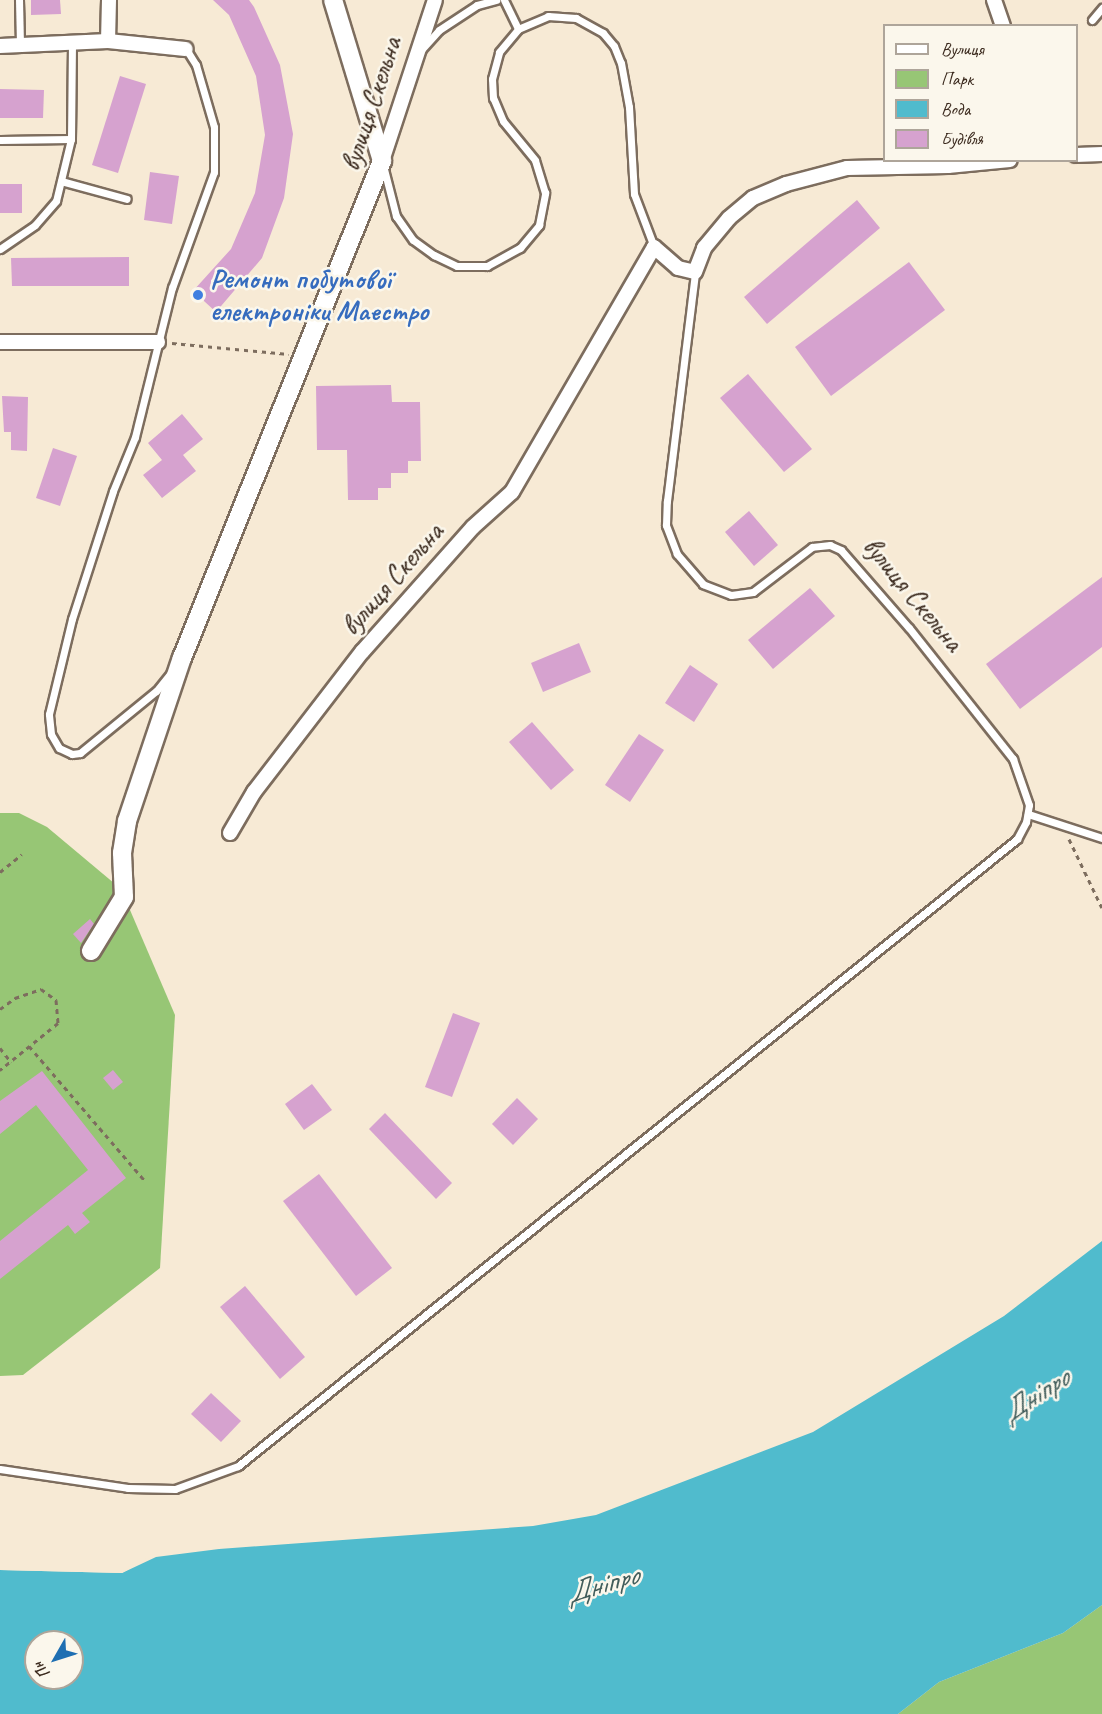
<!DOCTYPE html>
<meta charset="utf-8">
<style>
body{margin:0}
#map{position:relative;width:1102px;height:1714px;overflow:hidden;background:#f7ead5;font-family:Caveat,sans-serif}
div>[style]{position:absolute}
.green>*{inset:0;background:#97c675}
.water>*{inset:0;background:#50bbcd}
.pier>*{inset:0;background:#f7ead5}
.building>*{inset:0;background:#d6a2cf}
.path>*{height:3px;margin-top:-1.5px;transform-origin:0;background:repeating-linear-gradient(90deg,#7d6d5e 0 4.5px,transparent 0 9px)}
.roads{filter:drop-shadow(2px 0 #7d6d5e) drop-shadow(-2px 0 #7d6d5e) drop-shadow(0 2px #7d6d5e) drop-shadow(0 -2px #7d6d5e)}
.lane>*{height:7px;margin:-3.5px;padding:0 3.5px;transform-origin:3.5px;border-radius:3.5px;background:#fff}
.street>*{height:14px;margin:-7px;padding:0 7px;transform-origin:7px;border-radius:7px;background:#fff}
.secondary>*{height:18px;margin:-9px;padding:0 9px;transform-origin:9px;border-radius:9px;background:#fff}
.dots>*{width:16px;height:16px;translate:-50% -50%;box-sizing:border-box;border:3px solid #fbf7ec;border-radius:50%}
span{translate:-50% -50%;white-space:nowrap;text-align:center;line-height:1.15;-webkit-text-stroke:5px #fbf7ec;paint-order:stroke}
.street-label{font-size:28px;color:#3b2a1e}
.shop-label{font-size:28px;color:#366cbe;font-weight:700}
.left{translate:0 -50%;text-align:left}
.water-label{font-size:30px;color:#425d5b;font-style:italic}
.legend{position:absolute;left:883px;top:24px;width:195px;height:138px;box-sizing:border-box;background:#fbf7ec;border:2px solid #aea59a;margin:0;padding:8px 10px;list-style:none;font-size:18px;color:#3b2a1e}
.legend li{display:flex;align-items:center;gap:12px;height:30px}
.legend b{width:30px;border:2px solid #aea59a}
.north{position:absolute;left:24px;top:1630px;width:60px;height:60px;box-sizing:border-box;background:#fbf7ec;border:2px solid #aea59a;border-radius:50%;rotate:231deg;font-size:16px;font-weight:700;line-height:24px;text-align:center;color:#3b2a1e}
.north::after{content:'';display:block;margin:auto;width:21px;height:27px;background:#1f6fb2;clip-path:polygon(50% 0,100% 100%,50% 72%,0 100%)}
</style>
<div id="map">
<div class="green">
<div style="clip-path:polygon(0 813px,19px 813px,47px 827px,121px 889px,175px 1015px,160px 1268px,23px 1375px,0 1376px)"></div>
<div style="clip-path:polygon(1102px 1605px,1102px 1714px,898px 1714px,939px 1682px,1063px 1633px)"></div>
</div>
<div class="water">
<div style="clip-path:polygon(evenodd,1102px 1241px,1102px 1605px,1063px 1633px,939px 1682px,898px 1714px,0 1714px,0 1570px,122px 1573px,156px 1557px,219px 1549px,533px 1526px,596px 1515px,813px 1432px,1004px 1316px,1102px 1241px,36px 1642px,72px 1642px,72px 1678px,36px 1678px,36px 1642px)"></div>
</div>
<div class="pier">
<div style="clip-path:polygon(156px 1554px,122px 1573px,0 1570px,122px 1570px)"></div>
</div>
<div class="building">
<div style="clip-path:polygon(31px 0,60px 0,61px 14px,31px 15px)"></div>
<div style="clip-path:polygon(213px 0,249px 0,254px 7px,280px 65px,293px 134px,284px 198px,262px 258px,216px 312px,193px 291px,231px 249px,255px 193px,265px 135px,256px 76px,229px 15px)"></div>
<div style="clip-path:polygon(120px 76px,146px 84px,118px 173px,92px 165px)"></div>
<div style="clip-path:polygon(0 89px,44px 90px,43px 118px,0 118px)"></div>
<div style="clip-path:polygon(150px 172px,179px 176px,172px 224px,144px 220px)"></div>
<div style="clip-path:polygon(0 184px,22px 184px,22px 213px,0 213px)"></div>
<div style="clip-path:polygon(857px 200px,880px 228px,767px 324px,744px 297px)"></div>
<div style="clip-path:polygon(129px 257px,129px 286px,12px 286px,11px 258px)"></div>
<div style="clip-path:polygon(909px 262px,945px 310px,831px 396px,795px 347px)"></div>
<div style="clip-path:polygon(748px 374px,812px 449px,784px 472px,720px 398px)"></div>
<div style="clip-path:polygon(391px 385px,392px 402px,420px 402px,421px 461px,408px 461px,408px 473px,391px 473px,391px 488px,378px 488px,378px 500px,348px 500px,347px 450px,317px 450px,316px 386px)"></div>
<div style="clip-path:polygon(2px 396px,28px 397px,27px 451px,11px 450px,11px 432px,4px 432px)"></div>
<div style="clip-path:polygon(182px 414px,203px 439px,183px 455px,196px 471px,162px 498px,143px 475px,162px 460px,148px 443px)"></div>
<div style="clip-path:polygon(53px 448px,77px 456px,60px 506px,36px 498px)"></div>
<div style="clip-path:polygon(749px 511px,778px 545px,754px 566px,725px 532px)"></div>
<div style="clip-path:polygon(1102px 577px,1102px 647px,1020px 709px,986px 664px)"></div>
<div style="clip-path:polygon(810px 588px,835px 616px,773px 669px,748px 640px)"></div>
<div style="clip-path:polygon(579px 643px,591px 672px,543px 692px,531px 663px)"></div>
<div style="clip-path:polygon(690px 665px,718px 684px,694px 722px,665px 703px)"></div>
<div style="clip-path:polygon(532px 722px,574px 770px,551px 790px,509px 742px)"></div>
<div style="clip-path:polygon(639px 734px,664px 750px,630px 802px,605px 785px)"></div>
<div style="clip-path:polygon(90px 919px,94px 924px,81px 943px,73px 934px)"></div>
<div style="clip-path:polygon(453px 1013px,480px 1023px,452px 1097px,425px 1087px)"></div>
<div style="clip-path:polygon(113px 1070px,123px 1082px,113px 1090px,103px 1078px)"></div>
<div style="clip-path:polygon(42px 1071px,126px 1178px,82px 1213px,90px 1222px,75px 1234px,68px 1225px,0 1279px,0 1241px,88px 1170px,36px 1105px,0 1134px,0 1101px)"></div>
<div style="clip-path:polygon(312px 1084px,332px 1110px,304px 1130px,285px 1104px)"></div>
<div style="clip-path:polygon(517px 1098px,538px 1119px,513px 1145px,492px 1124px)"></div>
<div style="clip-path:polygon(385px 1113px,452px 1183px,436px 1199px,369px 1129px)"></div>
<div style="clip-path:polygon(319px 1174px,392px 1268px,356px 1296px,283px 1201px)"></div>
<div style="clip-path:polygon(245px 1286px,305px 1357px,280px 1379px,220px 1307px)"></div>
<div style="clip-path:polygon(211px 1393px,241px 1421px,221px 1442px,191px 1414px)"></div>
</div>
<div class="path">
<div style="left:172px;top:343px;width:117px;rotate:5.4deg"></div>
<div style="left:1069px;top:839px;width:76px;rotate:64.4deg"></div>
<div style="left:0;top:872px;width:28px;rotate:-39deg"></div>
<div style="left:0;top:1009px;width:19px;rotate:-36deg"></div>
<div style="left:15px;top:998px;width:28px;rotate:-19deg"></div>
<div style="left:41px;top:989px;width:19px;rotate:36deg"></div>
<div style="left:56px;top:1000px;width:23px;rotate:85deg"></div>
<div style="left:58px;top:1023px;width:75px;rotate:141deg"></div>
<div style="left:29px;top:1046px;width:179px;rotate:49.3deg"></div>
<div style="left:0;top:1048px;width:18px;rotate:52deg"></div>
</div>
<div class="roads">
<div class="lane">
<div style="left:19px;top:0;width:45px;rotate:88.7deg"></div>
<div style="left:504px;top:0;width:32px;rotate:64deg"></div>
<div style="left:1092px;top:20px;width:16px;rotate:-50deg"></div>
<div style="left:422px;top:49px;width:25px;rotate:-48deg"></div>
<div style="left:439px;top:30px;width:45px;rotate:-33.3deg"></div>
<div style="left:477px;top:5px;width:20px;rotate:-15deg"></div>
<div style="left:0;top:140px;width:71px;rotate:-0.8deg"></div>
<div style="left:384px;top:169px;width:49px;rotate:75.7deg"></div>
<div style="left:396px;top:216px;width:29px;rotate:55deg"></div>
<div style="left:413px;top:240px;width:26px;rotate:36deg"></div>
<div style="left:434px;top:255px;width:25px;rotate:26deg"></div>
<div style="left:457px;top:266px;width:30px"></div>
<div style="left:487px;top:266px;width:38px;rotate:-29deg"></div>
<div style="left:520px;top:248px;width:30px;rotate:-50deg"></div>
<div style="left:539px;top:225px;width:33px;rotate:-79deg"></div>
<div style="left:545px;top:193px;width:34px;rotate:-107deg"></div>
<div style="left:535px;top:160px;width:50px;rotate:-129.4deg"></div>
<div style="left:503px;top:121px;width:25px;rotate:-113deg"></div>
<div style="left:493px;top:98px;width:19px;rotate:-93deg"></div>
<div style="left:492px;top:79px;width:28px;rotate:-75deg"></div>
<div style="left:499px;top:52px;width:30px;rotate:-50deg"></div>
<div style="left:518px;top:29px;width:33px;rotate:-23deg"></div>
<div style="left:548px;top:16px;width:28px;rotate:4deg"></div>
<div style="left:576px;top:18px;width:31px;rotate:29deg"></div>
<div style="left:603px;top:33px;width:17px;rotate:50deg"></div>
<div style="left:614px;top:46px;width:18px;rotate:68deg"></div>
<div style="left:621px;top:63px;width:45px;rotate:79.7deg"></div>
<div style="left:629px;top:107px;width:87px;rotate:86.7deg"></div>
<div style="left:634px;top:194px;width:57px;rotate:69.3deg"></div>
<div style="left:61px;top:181px;width:68px;rotate:15.3deg"></div>
<div style="left:0;top:249px;width:42px;rotate:-34.4deg"></div>
<div style="left:35px;top:225px;width:32px;rotate:-49deg"></div>
<div style="left:56px;top:201px;width:64px;rotate:-76.4deg"></div>
<div style="left:71px;top:139px;width:96px;rotate:-89.4deg"></div>
<div style="left:170px;top:674px;width:22px;rotate:129deg"></div>
<div style="left:156px;top:691px;width:98px;rotate:140.8deg"></div>
<div style="left:80px;top:753px;width:8px;rotate:173deg"></div>
<div style="left:72px;top:754px;width:14px;rotate:-155deg"></div>
<div style="left:59px;top:748px;width:16px;rotate:-120deg"></div>
<div style="left:51px;top:734px;width:20px;rotate:-96deg"></div>
<div style="left:49px;top:714px;width:98px;rotate:-76.4deg"></div>
<div style="left:72px;top:619px;width:134px;rotate:-72.2deg"></div>
<div style="left:113px;top:491px;width:58px;rotate:-67.8deg"></div>
<div style="left:135px;top:437px;width:154px;rotate:-76.1deg"></div>
<div style="left:172px;top:288px;width:123px;rotate:-70.1deg"></div>
<div style="left:214px;top:172px;width:45px;rotate:-90deg"></div>
<div style="left:214px;top:127px;width:65px;rotate:-106.2deg"></div>
<div style="left:196px;top:65px;width:19px;rotate:-122deg"></div>
<div style="left:1028px;top:814px;width:78px;rotate:18deg"></div>
<div style="left:0;top:1469px;width:129px;rotate:8.4deg"></div>
<div style="left:128px;top:1488px;width:47px;rotate:1.2deg"></div>
<div style="left:175px;top:1489px;width:67px;rotate:-20.1deg"></div>
<div style="left:238px;top:1466px;width:1000px;rotate:-38.83deg"></div>
<div style="left:1017px;top:839px;width:19px;rotate:-62deg"></div>
<div style="left:1026px;top:822px;width:17px;rotate:-80deg"></div>
<div style="left:1029px;top:805px;width:49px;rotate:-109.2deg"></div>
<div style="left:1013px;top:759px;width:167px;rotate:-128.4deg"></div>
<div style="left:909px;top:628px;width:103px;rotate:-131.1deg"></div>
<div style="left:841px;top:550px;width:12px;rotate:-156deg"></div>
<div style="left:830px;top:545px;width:18px;rotate:174deg"></div>
<div style="left:812px;top:547px;width:74px;rotate:142.7deg"></div>
<div style="left:753px;top:592px;width:22px;rotate:172deg"></div>
<div style="left:731px;top:595px;width:30px;rotate:-159deg"></div>
<div style="left:703px;top:584px;width:40px;rotate:-131deg"></div>
<div style="left:677px;top:554px;width:31px;rotate:-111deg"></div>
<div style="left:666px;top:525px;width:24px;rotate:-88deg"></div>
<div style="left:667px;top:501px;width:231px;rotate:-83deg"></div>
</div>
<div class="street">
<div style="left:994px;top:0;width:28px;rotate:71deg"></div>
<div style="left:108px;top:41px;width:41px;rotate:-88.6deg"></div>
<div style="left:0;top:46px;width:108px;rotate:-2.7deg"></div>
<div style="left:108px;top:41px;width:78px;rotate:5.9deg"></div>
<div style="left:1076px;top:155px;width:26px;rotate:-2deg"></div>
<div style="left:382px;top:161px;width:169px;rotate:-71.8deg"></div>
<div style="left:0;top:342px;width:158px"></div>
<div style="left:230px;top:833px;width:48px;rotate:-59.7deg"></div>
<div style="left:254px;top:792px;width:177px;rotate:-52.4deg"></div>
<div style="left:362px;top:652px;width:167px;rotate:-48.4deg"></div>
<div style="left:473px;top:527px;width:52px;rotate:-41.9deg"></div>
<div style="left:512px;top:492px;width:283px;rotate:-59.9deg"></div>
<div style="left:654px;top:247px;width:32px;rotate:41deg"></div>
<div style="left:678px;top:268px;width:17px;rotate:13deg"></div>
<div style="left:695px;top:272px;width:26px;rotate:-69deg"></div>
<div style="left:704px;top:248px;width:39px;rotate:-50deg"></div>
<div style="left:729px;top:218px;width:31px;rotate:-40deg"></div>
<div style="left:753px;top:198px;width:36px;rotate:-23deg"></div>
<div style="left:786px;top:184px;width:63px;rotate:-14.7deg"></div>
<div style="left:847px;top:168px;width:101px;rotate:-1.1deg"></div>
<div style="left:948px;top:166px;width:62px;rotate:-5.5deg"></div>
</div>
<div class="secondary">
<div style="left:91px;top:951px;width:63px;rotate:-58.6deg"></div>
<div style="left:124px;top:897px;width:44px;rotate:-92.6deg"></div>
<div style="left:122px;top:853px;width:32px;rotate:-81deg"></div>
<div style="left:127px;top:821px;width:172px;rotate:-71.4deg"></div>
<div style="left:182px;top:658px;width:536px;rotate:-68.08deg"></div>
<div style="left:382px;top:161px;width:168px;rotate:-106.9deg"></div>
</div>
</div>
<div class="dots">
<div style="left:198px;top:295px;background:#3f7fe0"></div>
</div>
<div class="street-label">
<span style="left:371px;top:104px;rotate:-72deg">вулиця Скельна</span>
<span style="left:392px;top:579px;rotate:-49deg">вулиця Скельна</span>
<span style="left:913px;top:594px;rotate:50deg">вулиця Скельна</span>
</div>
<div class="shop-label">
<span class="left" style="left:210px;top:295px">Ремонт побутової<br>електроніки Маестро</span>
</div>
<div class="water-label">
<span style="left:1035px;top:1395px;rotate:-33deg">Дніпро</span>
<span style="left:602px;top:1584px;rotate:-16deg">Дніпро</span>
</div>
<ul class="legend">
<li><b style="height:8px;background:#fff"></b>Вулиця</li>
<li><b style="height:16px;background:#97c675"></b>Парк</li>
<li><b style="height:16px;background:#50bbcd"></b>Вода</li>
<li><b style="height:16px;background:#d6a2cf"></b>Будівля</li>
</ul>
<div class="north">Пн</div>
</div>
